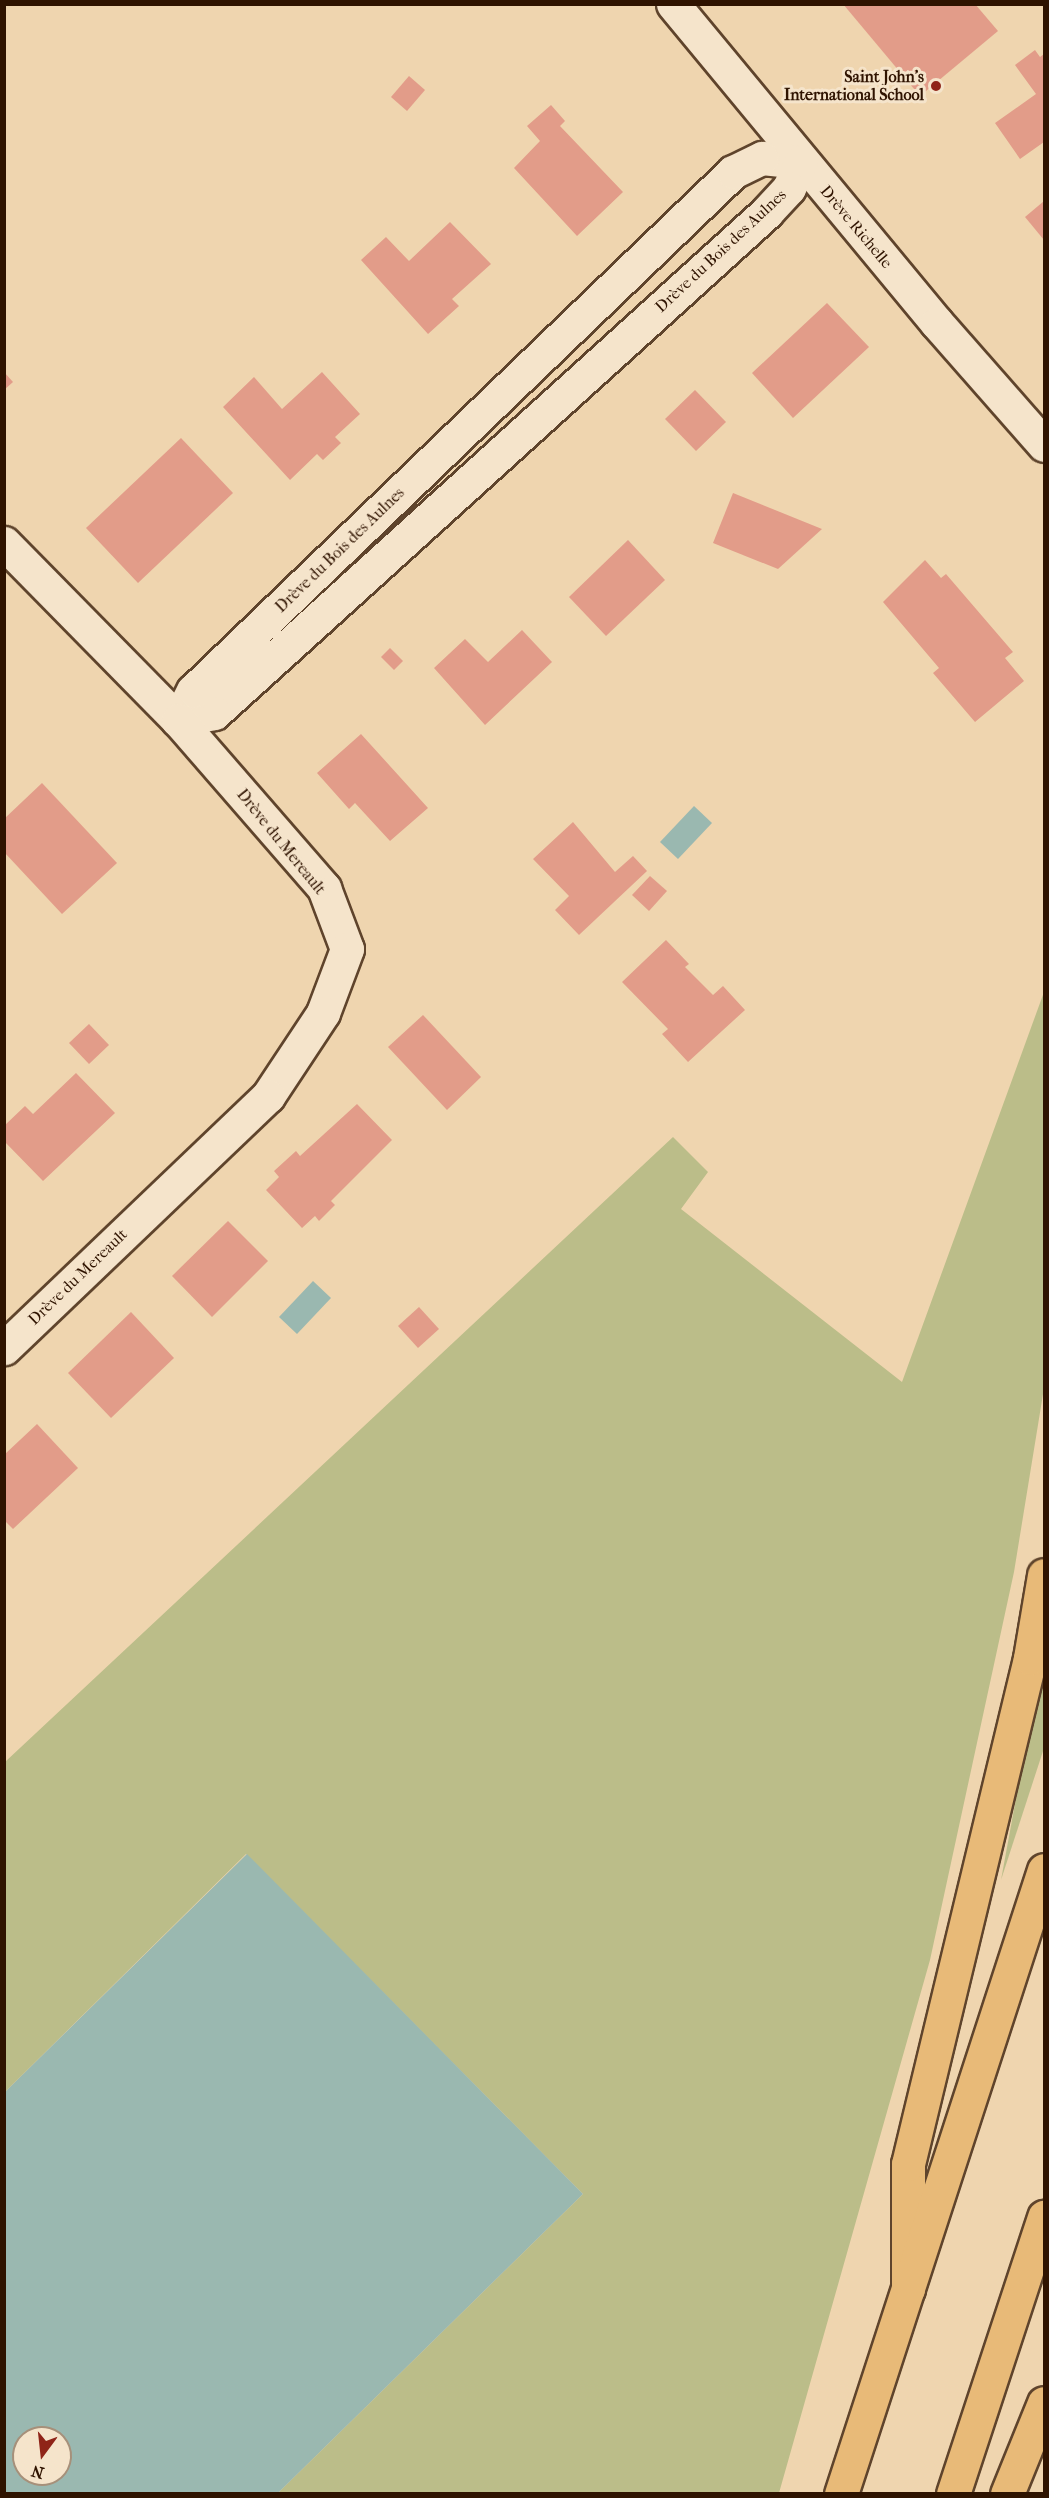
<!DOCTYPE html>
<meta charset="utf-8">
<style>
body{margin:0}
#map{position:relative;width:1049px;height:2498px;overflow:hidden;background:#efd5af;font-family:"IM FELL French Canon",serif}
div>[style]{position:absolute}
.green>*{inset:0;background:#bbbd89}
.water>*{inset:0;background:#9ab8b0}
.building>*{inset:0;background:#e29c89}
.roads{filter:drop-shadow(2px 0 #5f442c) drop-shadow(-2px 0 #5f442c) drop-shadow(0 2px #5f442c) drop-shadow(0 -2px #5f442c)}
.minor>*{height:33px;margin:-16.5px;padding:0 16.5px;transform-origin:16.5px;border-radius:16.5px;background:#f5e4cb}
.highway>*{height:33px;margin:-16.5px;padding:0 16.5px;transform-origin:16.5px;border-radius:16.5px;background:#e8ba78}
.dots>*{width:16px;height:16px;translate:-50% -50%;box-sizing:border-box;border:3px solid #f5e4cb;border-radius:50%}
span{translate:-50% -50%;white-space:nowrap;text-align:center;line-height:1.15;-webkit-text-stroke:6px #f5e4cb;paint-order:stroke}
.poi-label{font-size:16px;color:#2f1300;font-weight:700}
.right{translate:-100% -50%;text-align:right}
.street-label{font-size:16px;color:#2f1300}
.frame{position:absolute;inset:0;border:6px solid #2f1300;pointer-events:none}
.north{position:absolute;left:12px;top:2426px;width:60px;height:60px;box-sizing:border-box;background:#f5e4cb;border:2px solid #a6907a;border-radius:50%;rotate:195deg;font-size:16px;font-weight:700;line-height:24px;text-align:center;color:#2f1300}
.north::after{content:'';display:block;margin:auto;width:21px;height:27px;background:#8f2418;clip-path:polygon(50% 0,100% 100%,50% 72%,0 100%)}
</style>
<div id="map">
<div class="green">
<div style="clip-path:polygon(1044px 992px,1044px 1388px,1014px 1572px,930px 1960px,779px 2493px,278px 2493px,583px 2194px,246px 1854px,5px 2092px,5px 1762px,673px 1137px,708px 1172px,681px 1209px,902px 1382px)"></div>
<div style="clip-path:polygon(1044px 1646px,1044px 1748px,1001px 1880px)"></div>
</div>
<div class="water">
<div style="clip-path:polygon(694px 806px,712px 823px,678px 859px,660px 842px)"></div>
<div style="clip-path:polygon(313px 1281px,331px 1298px,297px 1334px,279px 1317px)"></div>
<div style="clip-path:polygon(evenodd,247px 1854px,583px 2194px,278px 2493px,5px 2493px,5px 2092px,247px 1854px,24px 2438px,60px 2438px,60px 2474px,24px 2474px,24px 2438px)"></div>
</div>
<div class="building">
<div style="clip-path:polygon(843px 4px,975px 4px,998px 31px,920px 96px)"></div>
<div style="clip-path:polygon(1035px 50px,1040px 57px,1044px 54px,1044px 142px,1020px 159px,995px 123px,1036px 94px,1015px 65px)"></div>
<div style="clip-path:polygon(409px 76px,425px 90px,407px 111px,391px 97px)"></div>
<div style="clip-path:polygon(551px 105px,565px 121px,560px 126px,623px 192px,577px 236px,514px 168px,540px 141px,527px 126px)"></div>
<div style="clip-path:polygon(1044px 201px,1044px 240px,1025px 217px)"></div>
<div style="clip-path:polygon(450px 222px,491px 264px,452px 299px,459px 306px,428px 334px,361px 260px,386px 237px,409px 261px)"></div>
<div style="clip-path:polygon(827px 303px,869px 347px,793px 418px,752px 373px)"></div>
<div style="clip-path:polygon(4px 372px,13px 382px,4px 390px)"></div>
<div style="clip-path:polygon(322px 372px,360px 414px,335px 437px,341px 443px,323px 460px,317px 454px,290px 480px,223px 407px,254px 377px,282px 409px)"></div>
<div style="clip-path:polygon(695px 390px,726px 422px,696px 451px,665px 419px)"></div>
<div style="clip-path:polygon(181px 438px,233px 493px,138px 583px,86px 528px)"></div>
<div style="clip-path:polygon(733px 493px,822px 529px,778px 569px,713px 543px)"></div>
<div style="clip-path:polygon(628px 540px,665px 580px,606px 636px,569px 597px)"></div>
<div style="clip-path:polygon(925px 560px,941px 578px,946px 574px,1013px 652px,1005px 658px,1024px 681px,975px 722px,933px 673px,939px 668px,883px 602px)"></div>
<div style="clip-path:polygon(522px 630px,552px 662px,485px 725px,434px 668px,465px 639px,488px 662px)"></div>
<div style="clip-path:polygon(390px 648px,403px 661px,394px 670px,381px 657px)"></div>
<div style="clip-path:polygon(361px 734px,428px 808px,390px 841px,355px 803px,349px 809px,317px 773px)"></div>
<div style="clip-path:polygon(42px 783px,117px 863px,62px 914px,4px 852px,4px 819px)"></div>
<div style="clip-path:polygon(573px 822px,615px 872px,633px 856px,647px 871px,579px 935px,555px 910px,569px 896px,533px 859px)"></div>
<div style="clip-path:polygon(650px 876px,667px 891px,649px 911px,632px 895px)"></div>
<div style="clip-path:polygon(666px 940px,689px 964px,685px 967px,713px 995px,723px 986px,745px 1010px,688px 1062px,662px 1034px,668px 1029px,622px 982px)"></div>
<div style="clip-path:polygon(423px 1015px,481px 1077px,447px 1110px,388px 1047px)"></div>
<div style="clip-path:polygon(89px 1024px,109px 1045px,89px 1064px,69px 1043px)"></div>
<div style="clip-path:polygon(76px 1073px,115px 1113px,43px 1181px,4px 1141px,4px 1126px,25px 1106px,33px 1114px)"></div>
<div style="clip-path:polygon(357px 1104px,392px 1140px,331px 1201px,335px 1205px,319px 1221px,315px 1216px,302px 1228px,266px 1190px,279px 1177px,274px 1171px,296px 1151px,300px 1156px)"></div>
<div style="clip-path:polygon(228px 1221px,268px 1261px,212px 1317px,172px 1276px)"></div>
<div style="clip-path:polygon(419px 1307px,439px 1329px,418px 1348px,398px 1326px)"></div>
<div style="clip-path:polygon(131px 1312px,174px 1358px,111px 1418px,68px 1373px)"></div>
<div style="clip-path:polygon(37px 1424px,78px 1468px,13px 1529px,4px 1520px,4px 1455px)"></div>
</div>
<div class="roads">
<div class="minor">
<div style="left:673px;top:4px;width:414px;rotate:50.4deg"></div>
<div style="left:937px;top:323px;width:162px;rotate:48.7deg"></div>
<div style="left:762px;top:158px;width:39px;rotate:6deg"></div>
<div style="left:801px;top:162px;width:29px;rotate:115deg"></div>
<div style="left:789px;top:188px;width:33px;rotate:133deg"></div>
<div style="left:767px;top:212px;width:746px;rotate:137.82deg"></div>
<div style="left:214px;top:713px;width:37px;rotate:169deg"></div>
<div style="left:178px;top:720px;width:33px;rotate:-63deg"></div>
<div style="left:193px;top:691px;width:749px;rotate:-43.86deg"></div>
<div style="left:733px;top:172px;width:32px;rotate:-26deg"></div>
<div style="left:4px;top:543px;width:248px;rotate:45.5deg"></div>
<div style="left:178px;top:720px;width:223px;rotate:49deg"></div>
<div style="left:324px;top:888px;width:65px;rotate:69.3deg"></div>
<div style="left:347px;top:949px;width:68px;rotate:110.6deg"></div>
<div style="left:323px;top:1013px;width:100px;rotate:123.5deg"></div>
<div style="left:268px;top:1096px;width:365px;rotate:136.3deg"></div>
</div>
<div class="highway">
<div style="left:908px;top:2289px;width:125px;rotate:-90deg"></div>
<div style="left:908px;top:2164px;width:520px;rotate:-76.44deg"></div>
<div style="left:1030px;top:1658px;width:84px;rotate:-80.4deg"></div>
<div style="left:841px;top:2494px;width:656px;rotate:-71.98deg"></div>
<div style="left:953px;top:2494px;width:292px;rotate:-71.8deg"></div>
<div style="left:1007px;top:2494px;width:98px;rotate:-67.9deg"></div>
</div>
</div>
<div class="dots">
<div style="left:936px;top:86px;background:#8f2418"></div>
</div>
<div class="poi-label">
<span class="right" style="left:924px;top:86px">Saint John's<br>International School</span>
</div>
<div class="street-label">
<span style="left:856px;top:227px;rotate:50deg">Drève Richelle</span>
<span style="left:721px;top:251px;rotate:-43deg">Drève du Bois des Aulnes</span>
<span style="left:340px;top:550px;rotate:-44deg">Drève du Bois des Aulnes</span>
<span style="left:281px;top:842px;rotate:51deg">Drève du Mereault</span>
<span style="left:78px;top:1277px;rotate:-44deg">Drève du Mereault</span>
</div>
<div class="frame"></div>
<div class="north">N</div>
</div>
